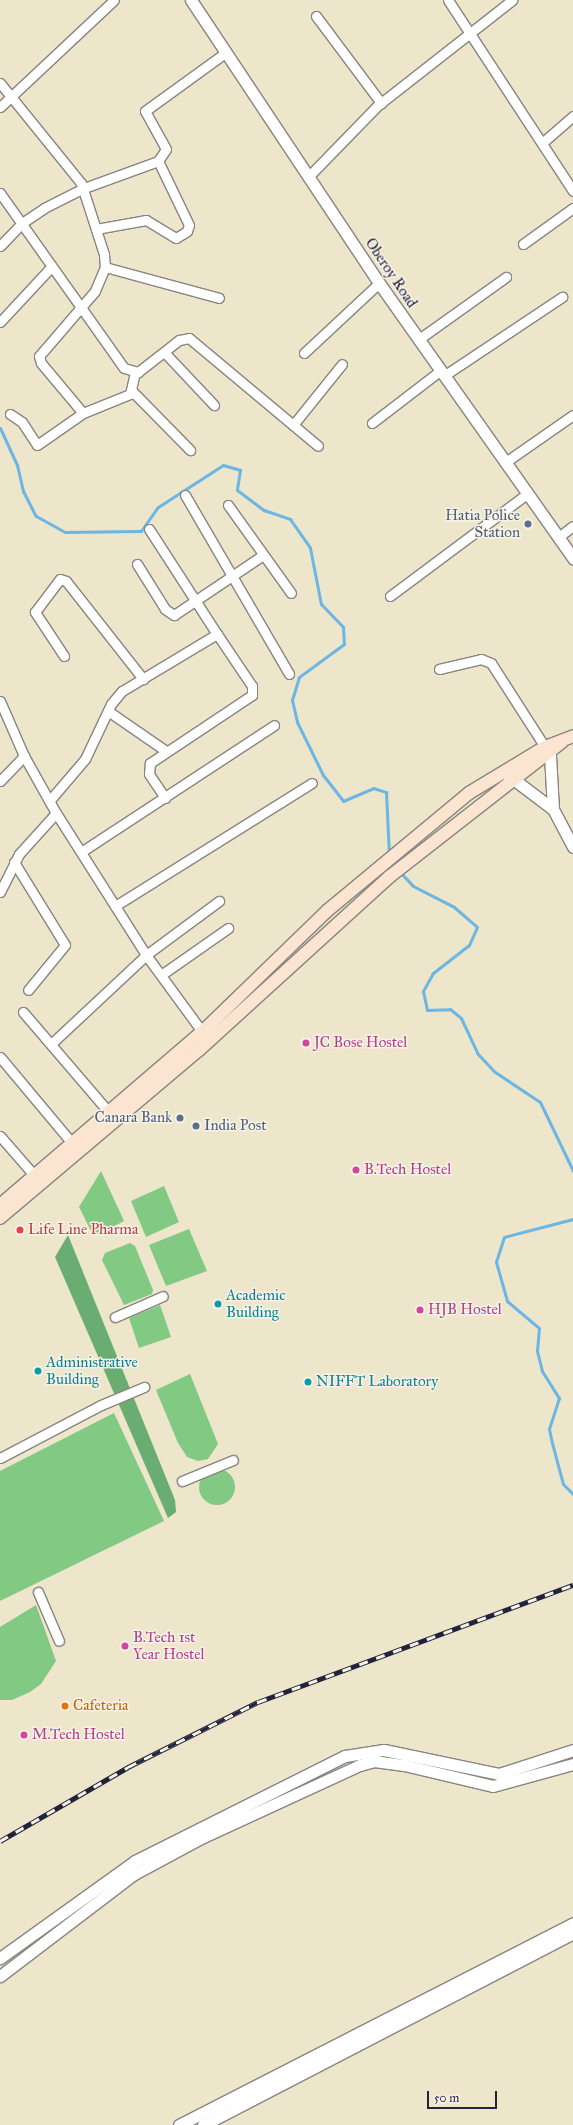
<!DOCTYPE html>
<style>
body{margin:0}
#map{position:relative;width:573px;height:2125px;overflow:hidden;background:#ede6ca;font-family:"IM FELL Great Primer",serif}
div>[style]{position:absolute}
.green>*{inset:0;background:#82c984}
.round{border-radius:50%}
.forest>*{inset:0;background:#69ad72}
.stream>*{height:3px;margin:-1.5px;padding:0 1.5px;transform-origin:1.5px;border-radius:1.5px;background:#6bb6e4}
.roads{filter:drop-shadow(1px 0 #888482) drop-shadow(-1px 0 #888482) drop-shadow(0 1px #888482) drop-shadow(0 -1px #888482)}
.minor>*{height:9px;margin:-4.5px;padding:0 4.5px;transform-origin:4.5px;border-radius:4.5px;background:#fff}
.tertiary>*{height:11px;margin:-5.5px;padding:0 5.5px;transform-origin:5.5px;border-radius:5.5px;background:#fff}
.secondary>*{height:12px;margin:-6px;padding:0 6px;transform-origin:6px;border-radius:6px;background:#fce5d0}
.rail>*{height:4.5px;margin-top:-2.25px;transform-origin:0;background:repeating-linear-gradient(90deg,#f7f3e8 0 9px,#22223b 0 18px);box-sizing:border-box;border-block:1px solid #22223b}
.dots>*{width:11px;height:11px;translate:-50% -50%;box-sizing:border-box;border:2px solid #f7f3e8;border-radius:50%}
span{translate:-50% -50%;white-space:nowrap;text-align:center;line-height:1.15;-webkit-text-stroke:3px #f7f3e8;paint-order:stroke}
.street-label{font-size:15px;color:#22223b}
.service-label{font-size:15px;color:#4e5e75}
.right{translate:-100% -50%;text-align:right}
.left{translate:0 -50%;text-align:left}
.hotel-label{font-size:15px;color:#b23c85}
.health-label{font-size:15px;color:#be3a42}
.culture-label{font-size:15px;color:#0d838f}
.food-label{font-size:15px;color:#c56008}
.scale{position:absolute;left:427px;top:2091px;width:70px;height:18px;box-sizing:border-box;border:2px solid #22223b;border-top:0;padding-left:5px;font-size:12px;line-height:14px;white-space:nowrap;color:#22223b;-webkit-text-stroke:3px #f7f3e8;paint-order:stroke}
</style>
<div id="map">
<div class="green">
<div style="clip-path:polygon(101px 1171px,124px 1221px,98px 1235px,92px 1233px,79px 1207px)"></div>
<div style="clip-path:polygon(164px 1186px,179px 1222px,146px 1237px,131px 1201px)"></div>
<div style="clip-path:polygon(189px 1229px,207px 1271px,166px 1286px,149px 1245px)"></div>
<div style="clip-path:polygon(130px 1243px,135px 1246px,153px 1290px,152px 1294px,124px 1305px,102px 1260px,105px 1253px)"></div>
<div style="clip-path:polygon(160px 1305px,171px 1337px,139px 1348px,129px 1318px)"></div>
<div style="clip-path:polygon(190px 1374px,218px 1444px,208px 1459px,198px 1461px,187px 1457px,178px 1443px,156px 1390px)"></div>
<div style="clip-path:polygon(114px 1413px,164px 1521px,0 1601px,0 1471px)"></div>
<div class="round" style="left:199px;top:1469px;width:36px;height:36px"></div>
<div style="clip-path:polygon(36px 1605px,56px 1661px,41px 1684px,30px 1692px,12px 1700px,0 1700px,0 1627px)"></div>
</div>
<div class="forest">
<div style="clip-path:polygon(68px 1235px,175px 1500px,176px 1512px,168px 1518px,55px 1257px)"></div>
</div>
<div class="stream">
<div style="left:0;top:428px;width:41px;rotate:65.3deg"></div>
<div style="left:17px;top:465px;width:27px;rotate:77deg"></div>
<div style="left:23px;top:491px;width:28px;rotate:63deg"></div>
<div style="left:36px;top:516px;width:33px;rotate:29deg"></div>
<div style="left:65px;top:532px;width:76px;rotate:-0.8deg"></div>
<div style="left:141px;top:531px;width:29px;rotate:-55deg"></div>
<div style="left:158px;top:507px;width:77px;rotate:-32.9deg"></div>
<div style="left:223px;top:465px;width:18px;rotate:16deg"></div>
<div style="left:240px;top:470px;width:20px;rotate:99deg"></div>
<div style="left:237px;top:490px;width:34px;rotate:37deg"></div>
<div style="left:264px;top:510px;width:28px;rotate:19deg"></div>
<div style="left:290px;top:519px;width:35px;rotate:55deg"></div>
<div style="left:310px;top:548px;width:57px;rotate:78.9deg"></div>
<div style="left:321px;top:604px;width:32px;rotate:46deg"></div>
<div style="left:343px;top:627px;width:17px;rotate:87deg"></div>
<div style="left:344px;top:644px;width:56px;rotate:143.7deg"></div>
<div style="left:299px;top:677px;width:24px;rotate:107deg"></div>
<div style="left:292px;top:700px;width:23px;rotate:77deg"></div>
<div style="left:297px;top:722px;width:59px;rotate:63.9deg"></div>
<div style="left:323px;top:775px;width:33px;rotate:52deg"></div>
<div style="left:343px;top:801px;width:33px;rotate:-23deg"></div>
<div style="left:373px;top:788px;width:14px;rotate:17deg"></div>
<div style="left:386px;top:792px;width:63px;rotate:87.3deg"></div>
<div style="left:400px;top:872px;width:19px;rotate:47deg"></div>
<div style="left:413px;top:886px;width:46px;rotate:27.1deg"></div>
<div style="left:454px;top:907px;width:30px;rotate:41deg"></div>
<div style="left:477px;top:927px;width:20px;rotate:114deg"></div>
<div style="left:469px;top:945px;width:46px;rotate:142.1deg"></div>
<div style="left:433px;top:973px;width:21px;rotate:119deg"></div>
<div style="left:423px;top:991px;width:19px;rotate:78deg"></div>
<div style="left:427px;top:1010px;width:23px;rotate:-2deg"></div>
<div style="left:450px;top:1009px;width:14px;rotate:39deg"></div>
<div style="left:461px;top:1018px;width:38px;rotate:65deg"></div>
<div style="left:477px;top:1053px;width:26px;rotate:47deg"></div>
<div style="left:495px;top:1072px;width:54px;rotate:33.7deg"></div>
<div style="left:540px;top:1102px;width:76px;rotate:64.4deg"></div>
<div style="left:573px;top:1219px;width:71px;rotate:165.4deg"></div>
<div style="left:504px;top:1237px;width:26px;rotate:108deg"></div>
<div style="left:496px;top:1262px;width:41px;rotate:74.2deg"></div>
<div style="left:507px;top:1301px;width:42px;rotate:40.2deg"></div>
<div style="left:539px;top:1328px;width:23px;rotate:95deg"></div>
<div style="left:537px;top:1351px;width:21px;rotate:76deg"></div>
<div style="left:542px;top:1371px;width:32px;rotate:58deg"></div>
<div style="left:559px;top:1398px;width:33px;rotate:108deg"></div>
<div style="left:549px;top:1429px;width:14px;rotate:78deg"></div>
<div style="left:552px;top:1443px;width:42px;rotate:75deg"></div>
<div style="left:563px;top:1484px;width:14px;rotate:45deg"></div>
</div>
<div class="roads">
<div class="minor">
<div style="left:448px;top:0;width:228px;rotate:56.8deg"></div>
<div style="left:316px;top:16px;width:109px;rotate:53.2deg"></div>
<div style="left:0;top:83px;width:129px;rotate:51deg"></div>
<div style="left:81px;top:183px;width:75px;rotate:72.1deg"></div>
<div style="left:104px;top:254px;width:13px;rotate:86deg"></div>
<div style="left:105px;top:267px;width:26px;rotate:113deg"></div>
<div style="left:95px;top:291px;width:86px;rotate:130.7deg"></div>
<div style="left:39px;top:356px;width:7px;rotate:74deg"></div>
<div style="left:41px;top:363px;width:65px;rotate:50deg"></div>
<div style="left:0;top:107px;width:156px;rotate:-43.2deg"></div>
<div style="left:542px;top:143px;width:41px;rotate:-41.1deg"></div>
<div style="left:309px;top:176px;width:98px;rotate:-45.8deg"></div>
<div style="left:377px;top:106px;width:172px;rotate:-38.1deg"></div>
<div style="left:0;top:193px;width:214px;rotate:54.7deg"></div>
<div style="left:124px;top:368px;width:15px;rotate:16deg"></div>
<div style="left:138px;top:372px;width:52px;rotate:-38deg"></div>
<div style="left:179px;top:340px;width:10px;rotate:-11deg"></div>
<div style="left:189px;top:338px;width:168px;rotate:39.9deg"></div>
<div style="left:96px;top:229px;width:51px;rotate:-10.2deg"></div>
<div style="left:146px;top:220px;width:35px;rotate:31deg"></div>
<div style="left:176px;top:238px;width:13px;rotate:-32deg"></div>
<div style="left:187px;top:231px;width:6px;rotate:-72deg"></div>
<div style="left:189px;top:225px;width:71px;rotate:-115.8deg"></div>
<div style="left:523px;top:244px;width:62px;rotate:-35.8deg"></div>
<div style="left:0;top:246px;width:32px;rotate:-46deg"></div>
<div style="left:22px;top:223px;width:27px;rotate:-34deg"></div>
<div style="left:44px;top:208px;width:45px;rotate:-26.6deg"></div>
<div style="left:84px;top:188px;width:79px;rotate:-20deg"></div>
<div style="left:158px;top:161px;width:14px;rotate:-56deg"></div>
<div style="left:166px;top:149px;width:43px;rotate:-118.9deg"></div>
<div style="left:145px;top:111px;width:99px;rotate:-35.9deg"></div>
<div style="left:105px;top:267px;width:118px;rotate:15.2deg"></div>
<div style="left:0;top:322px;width:76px;rotate:-47.1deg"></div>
<div style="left:419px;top:339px;width:107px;rotate:-35.5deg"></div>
<div style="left:164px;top:352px;width:73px;rotate:46.7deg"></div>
<div style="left:304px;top:353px;width:103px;rotate:-43deg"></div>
<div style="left:445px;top:375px;width:141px;rotate:-33.7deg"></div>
<div style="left:132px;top:391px;width:83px;rotate:45.5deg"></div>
<div style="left:10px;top:414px;width:14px;rotate:34deg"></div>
<div style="left:22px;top:422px;width:27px;rotate:57deg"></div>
<div style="left:37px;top:445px;width:56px;rotate:-34.8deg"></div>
<div style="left:83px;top:413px;width:51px;rotate:-22deg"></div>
<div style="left:130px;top:394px;width:22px;rotate:-77deg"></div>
<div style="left:372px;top:423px;width:87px;rotate:-37.5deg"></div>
<div style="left:293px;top:425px;width:78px;rotate:-51.2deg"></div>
<div style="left:507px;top:461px;width:80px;rotate:-34.9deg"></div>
<div style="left:185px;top:495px;width:207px;rotate:59.8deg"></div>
<div style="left:228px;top:505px;width:108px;rotate:54.4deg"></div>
<div style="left:149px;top:529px;width:125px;rotate:57.1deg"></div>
<div style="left:560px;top:536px;width:16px;rotate:-38deg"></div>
<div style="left:137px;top:564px;width:53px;rotate:58.1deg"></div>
<div style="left:165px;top:609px;width:11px;rotate:34deg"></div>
<div style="left:174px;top:615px;width:107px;rotate:-34deg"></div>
<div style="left:390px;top:596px;width:172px;rotate:-36.7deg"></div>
<div style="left:64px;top:656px;width:53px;rotate:-123.4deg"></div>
<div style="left:35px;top:612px;width:41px;rotate:-52.9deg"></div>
<div style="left:60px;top:579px;width:6px;rotate:18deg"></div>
<div style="left:66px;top:581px;width:125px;rotate:51.8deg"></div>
<div style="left:439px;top:669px;width:43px;rotate:-13.4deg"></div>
<div style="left:481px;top:659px;width:11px;rotate:22deg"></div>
<div style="left:491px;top:663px;width:100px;rotate:57.3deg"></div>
<div style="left:0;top:701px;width:60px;rotate:66.4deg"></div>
<div style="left:24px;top:756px;width:65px;rotate:60.7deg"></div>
<div style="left:56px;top:813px;width:168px;rotate:57.6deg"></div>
<div style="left:146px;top:955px;width:102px;rotate:53.8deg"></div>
<div style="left:108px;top:711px;width:70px;rotate:34.6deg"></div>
<div style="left:0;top:781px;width:35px;rotate:-46deg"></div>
<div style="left:50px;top:800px;width:54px;rotate:-49.5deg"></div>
<div style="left:85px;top:759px;width:61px;rotate:-64.7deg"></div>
<div style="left:111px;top:704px;width:17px;rotate:-50deg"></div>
<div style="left:122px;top:691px;width:111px;rotate:-31deg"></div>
<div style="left:217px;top:634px;width:63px;rotate:56.1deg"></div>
<div style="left:252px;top:686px;width:9px;rotate:90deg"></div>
<div style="left:252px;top:695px;width:123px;rotate:146.3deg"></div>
<div style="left:150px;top:763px;width:11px;rotate:95deg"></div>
<div style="left:149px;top:774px;width:29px;rotate:56deg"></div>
<div style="left:81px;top:852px;width:231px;rotate:-33.3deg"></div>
<div style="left:14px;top:862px;width:97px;rotate:58.4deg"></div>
<div style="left:65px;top:945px;width:58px;rotate:129.4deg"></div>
<div style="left:0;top:892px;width:42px;rotate:-63.4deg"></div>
<div style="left:19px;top:854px;width:55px;rotate:-47.9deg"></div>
<div style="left:115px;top:906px;width:232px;rotate:-32deg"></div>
<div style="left:161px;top:975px;width:82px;rotate:-35deg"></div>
<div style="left:23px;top:1012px;width:130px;rotate:49.4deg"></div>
<div style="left:51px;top:1044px;width:130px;rotate:-43.1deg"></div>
<div style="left:146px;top:955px;width:91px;rotate:-36.5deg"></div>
<div style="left:0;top:1057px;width:112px;rotate:50.1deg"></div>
<div style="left:0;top:1136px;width:52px;rotate:48.9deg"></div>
<div style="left:115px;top:1317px;width:52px;rotate:-23.6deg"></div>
<div style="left:0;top:1458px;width:114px;rotate:-27.7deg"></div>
<div style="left:101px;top:1405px;width:47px;rotate:-22.7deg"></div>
<div style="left:182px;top:1481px;width:55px;rotate:-22.4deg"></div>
<div style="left:38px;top:1592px;width:53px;rotate:66.8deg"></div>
</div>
<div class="tertiary">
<div style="left:191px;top:0;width:340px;rotate:56.4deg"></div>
<div style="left:379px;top:283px;width:337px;rotate:54.8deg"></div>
<div style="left:545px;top:747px;width:9px;rotate:58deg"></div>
<div style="left:550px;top:755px;width:54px;rotate:86.8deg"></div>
<div style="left:553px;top:809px;width:43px;rotate:62.2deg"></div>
<div style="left:508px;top:775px;width:56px;rotate:37.1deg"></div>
<div style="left:0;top:1958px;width:166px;rotate:-35.7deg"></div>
<div style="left:135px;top:1861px;width:235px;rotate:-26.6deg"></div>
<div style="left:345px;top:1756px;width:39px;rotate:-9deg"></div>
<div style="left:384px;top:1750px;width:117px;rotate:11.8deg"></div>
<div style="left:499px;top:1774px;width:78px;rotate:-18deg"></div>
<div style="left:0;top:1976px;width:168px;rotate:-37.3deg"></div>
<div style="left:134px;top:1874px;width:76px;rotate:-28.2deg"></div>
<div style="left:201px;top:1838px;width:175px;rotate:-24.7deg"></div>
<div style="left:360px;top:1765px;width:15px;rotate:-16deg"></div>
<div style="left:374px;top:1761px;width:30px;rotate:8deg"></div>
<div style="left:404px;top:1765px;width:91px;rotate:13.3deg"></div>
<div style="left:493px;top:1786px;width:83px;rotate:-15.4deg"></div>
<div style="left:179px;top:2125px;width:443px;rotate:-27.1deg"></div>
<div style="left:203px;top:2125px;width:417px;rotate:-27.4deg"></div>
</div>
<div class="secondary">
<div style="left:0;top:1205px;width:266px;rotate:-40.6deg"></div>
<div style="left:202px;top:1032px;width:175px;rotate:-44.1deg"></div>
<div style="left:328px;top:910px;width:183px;rotate:-39.7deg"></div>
<div style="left:469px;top:793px;width:89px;rotate:-31.2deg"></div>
<div style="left:545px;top:747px;width:30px;rotate:-21deg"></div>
<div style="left:0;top:1218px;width:260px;rotate:-40.2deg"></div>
<div style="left:199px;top:1050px;width:257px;rotate:-42.3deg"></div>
<div style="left:389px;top:877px;width:219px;rotate:-38deg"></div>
</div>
</div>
<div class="rail">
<div style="left:0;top:1841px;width:148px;rotate:-30deg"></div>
<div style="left:128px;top:1767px;width:145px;rotate:-26.6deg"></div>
<div style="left:258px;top:1702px;width:336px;rotate:-20.4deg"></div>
</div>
<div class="dots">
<div style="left:528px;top:524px;background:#5c6f8a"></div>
<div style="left:306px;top:1043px;background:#d1479c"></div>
<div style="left:180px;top:1118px;background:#5c6f8a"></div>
<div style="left:196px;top:1126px;background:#5c6f8a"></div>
<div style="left:356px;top:1170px;background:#d1479c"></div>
<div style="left:20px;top:1230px;background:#e0444e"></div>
<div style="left:218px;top:1304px;background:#0f9aa8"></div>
<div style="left:420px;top:1310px;background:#d1479c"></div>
<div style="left:38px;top:1371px;background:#0f9aa8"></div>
<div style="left:308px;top:1382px;background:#0f9aa8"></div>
<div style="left:125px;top:1646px;background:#d1479c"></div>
<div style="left:65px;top:1706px;background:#e8710a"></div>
<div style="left:24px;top:1735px;background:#d1479c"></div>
</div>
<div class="street-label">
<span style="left:391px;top:273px;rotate:56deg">Oberoy Road</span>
</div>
<div class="service-label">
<span class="right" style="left:520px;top:524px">Hatia Police<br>Station</span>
<span class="right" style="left:172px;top:1118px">Canara Bank</span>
<span class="left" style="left:204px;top:1126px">India Post</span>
</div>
<div class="hotel-label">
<span class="left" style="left:314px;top:1043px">JC Bose Hostel</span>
<span class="left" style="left:364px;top:1170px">B.Tech Hostel</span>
<span class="left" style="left:428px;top:1310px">HJB Hostel</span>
<span class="left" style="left:133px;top:1646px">B.Tech 1st<br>Year Hostel</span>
<span class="left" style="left:32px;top:1735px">M.Tech Hostel</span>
</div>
<div class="health-label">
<span class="left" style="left:28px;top:1230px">Life Line Pharma</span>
</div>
<div class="culture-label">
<span class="left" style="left:226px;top:1304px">Academic<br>Building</span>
<span class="left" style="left:46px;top:1371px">Administrative<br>Building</span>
<span class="left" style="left:316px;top:1382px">NIFFT Laboratory</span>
</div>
<div class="food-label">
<span class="left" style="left:73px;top:1706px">Cafeteria</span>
</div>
<div class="scale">50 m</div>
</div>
